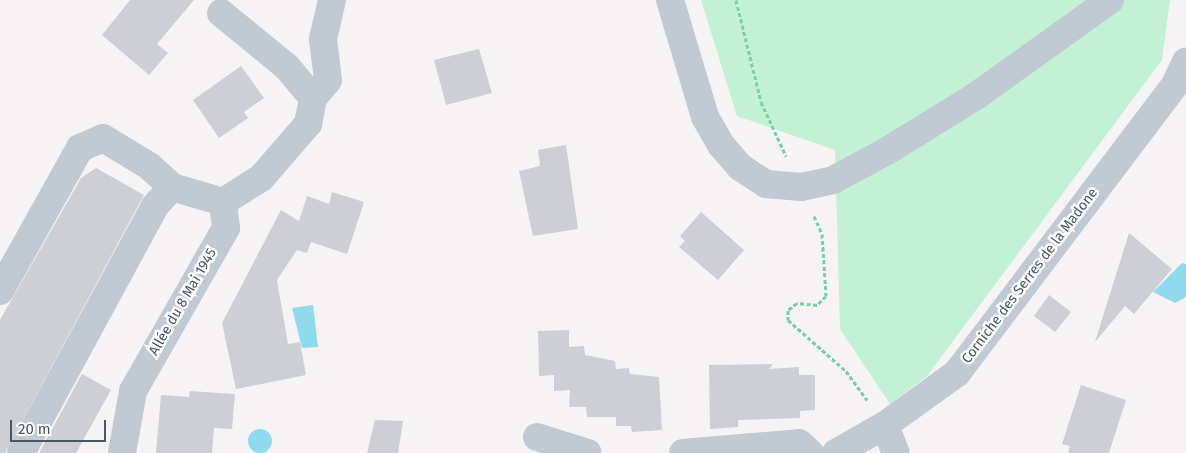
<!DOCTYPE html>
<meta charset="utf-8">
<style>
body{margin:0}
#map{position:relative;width:1186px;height:453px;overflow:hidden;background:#f5f3f3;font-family:"Fira Sans",sans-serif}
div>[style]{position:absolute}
.green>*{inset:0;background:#c3f1d5}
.water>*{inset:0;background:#90daee}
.round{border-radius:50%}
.building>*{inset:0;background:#cdcfd5}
.path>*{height:3px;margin-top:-1.5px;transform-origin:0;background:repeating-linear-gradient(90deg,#7ad0a6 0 4px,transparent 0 6.5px)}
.minor>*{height:28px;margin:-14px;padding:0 14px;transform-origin:14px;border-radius:14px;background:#c1cad2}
span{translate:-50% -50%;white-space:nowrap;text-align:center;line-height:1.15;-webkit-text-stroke:5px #fff;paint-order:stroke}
.street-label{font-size:14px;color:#4a5661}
.scale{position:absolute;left:10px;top:420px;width:96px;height:22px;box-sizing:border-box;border:2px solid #4a5661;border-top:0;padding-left:6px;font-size:15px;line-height:18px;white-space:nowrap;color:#4a5661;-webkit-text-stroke:4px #fff;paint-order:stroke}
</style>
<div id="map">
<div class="green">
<div style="clip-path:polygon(701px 0,1170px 0,1162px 60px,927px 376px,890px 404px,840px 329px,835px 150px,737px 116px)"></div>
</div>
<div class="water">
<div style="clip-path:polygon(1182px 263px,1186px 264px,1186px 297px,1175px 303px,1153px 292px)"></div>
<div style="clip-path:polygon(313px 305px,318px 347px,302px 348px,292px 308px)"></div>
<div class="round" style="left:248px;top:429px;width:24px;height:24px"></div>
</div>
<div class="building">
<div style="clip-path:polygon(130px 0,194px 0,157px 44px,168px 53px,149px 75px,102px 35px)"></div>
<div style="clip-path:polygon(479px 49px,492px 93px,446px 105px,434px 60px)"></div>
<div style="clip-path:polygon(241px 66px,264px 98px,244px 112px,248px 118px,219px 138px,193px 100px)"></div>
<div style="clip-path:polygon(566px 145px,578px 229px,533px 236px,519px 171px,540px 166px,538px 150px)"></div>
<div style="clip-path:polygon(96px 168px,144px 195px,5px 453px,0 453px,0 320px,81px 178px)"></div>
<div style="clip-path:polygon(332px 192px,364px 202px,347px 254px,311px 242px,307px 253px,297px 250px,277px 280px,288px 344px,300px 342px,306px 375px,236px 389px,222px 323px,281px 210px,299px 221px,307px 196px,329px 204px)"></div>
<div style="clip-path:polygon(701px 212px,744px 250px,718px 280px,679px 247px,685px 241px,680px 236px)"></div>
<div style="clip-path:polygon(1129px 233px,1172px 269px,1134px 314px,1125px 306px,1095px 342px)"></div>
<div style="clip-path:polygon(1049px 295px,1071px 312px,1055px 332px,1034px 316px)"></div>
<div style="clip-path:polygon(569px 330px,569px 347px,584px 346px,585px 355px,615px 361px,616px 369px,629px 368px,630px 374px,659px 377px,662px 430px,632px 432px,631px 426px,616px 426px,616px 417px,587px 417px,586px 407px,569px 407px,570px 390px,554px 391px,554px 375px,539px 376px,538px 331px)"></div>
<div style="clip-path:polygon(773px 364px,769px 369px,799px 367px,799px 375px,815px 375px,815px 410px,800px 411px,800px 418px,738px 420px,738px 427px,710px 429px,709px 365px)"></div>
<div style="clip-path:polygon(82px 374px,111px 390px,76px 453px,39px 453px)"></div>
<div style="clip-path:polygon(1081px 385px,1126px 400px,1109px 453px,1068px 453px,1070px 446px,1062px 444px)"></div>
<div style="clip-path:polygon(190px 391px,235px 394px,232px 429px,214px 428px,212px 453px,156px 453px,161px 395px,189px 397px)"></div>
<div style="clip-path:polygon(375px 420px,403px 421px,398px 453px,367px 453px)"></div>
</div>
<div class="path">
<div style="left:736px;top:0;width:105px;rotate:76.2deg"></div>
<div style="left:761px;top:102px;width:60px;rotate:65.2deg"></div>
<div style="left:814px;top:216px;width:20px;rotate:66deg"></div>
<div style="left:822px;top:234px;width:62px;rotate:86.3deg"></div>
<div style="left:826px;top:296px;width:13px;rotate:135deg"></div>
<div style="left:817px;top:305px;width:20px;rotate:-174deg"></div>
<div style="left:797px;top:303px;width:11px;rotate:142deg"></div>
<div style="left:788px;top:310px;width:10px;rotate:90deg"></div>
<div style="left:788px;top:320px;width:77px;rotate:41.3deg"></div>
<div style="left:846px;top:371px;width:36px;rotate:54deg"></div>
</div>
<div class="minor">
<div style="left:670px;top:0;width:122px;rotate:73.3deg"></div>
<div style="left:705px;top:117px;width:32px;rotate:60deg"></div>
<div style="left:721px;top:145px;width:29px;rotate:49deg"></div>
<div style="left:740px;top:167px;width:31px;rotate:33deg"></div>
<div style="left:766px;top:184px;width:35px;rotate:5deg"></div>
<div style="left:801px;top:187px;width:33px;rotate:-12deg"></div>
<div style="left:833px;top:180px;width:61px;rotate:-28.2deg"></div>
<div style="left:887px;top:151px;width:105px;rotate:-31.7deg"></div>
<div style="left:976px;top:96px;width:165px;rotate:-35.6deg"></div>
<div style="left:221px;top:13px;width:85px;rotate:39.3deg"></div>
<div style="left:287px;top:67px;width:40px;rotate:50deg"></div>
<div style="left:223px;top:202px;width:45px;rotate:-32.3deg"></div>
<div style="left:261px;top:178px;width:72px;rotate:-49deg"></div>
<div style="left:308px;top:124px;width:26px;rotate:-79deg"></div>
<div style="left:313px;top:98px;width:23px;rotate:-50deg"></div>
<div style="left:328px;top:80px;width:41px;rotate:-97deg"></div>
<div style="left:323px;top:39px;width:40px;rotate:-77deg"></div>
<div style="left:0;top:291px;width:164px;rotate:-60.8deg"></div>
<div style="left:80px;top:148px;width:25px;rotate:-23deg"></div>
<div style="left:103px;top:138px;width:54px;rotate:31.3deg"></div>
<div style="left:149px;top:166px;width:31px;rotate:42deg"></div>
<div style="left:172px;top:187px;width:53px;rotate:16.4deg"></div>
<div style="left:885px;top:425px;width:30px;rotate:69deg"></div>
<div style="left:537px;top:437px;width:53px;rotate:17.4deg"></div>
<div style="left:21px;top:453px;width:281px;rotate:-61.5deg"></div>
<div style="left:155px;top:206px;width:25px;rotate:-48deg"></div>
<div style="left:122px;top:453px;width:63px;rotate:-79.9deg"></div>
<div style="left:133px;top:391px;width:188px;rotate:-60.3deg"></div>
<div style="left:226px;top:228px;width:26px;rotate:-97deg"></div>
<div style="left:683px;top:453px;width:116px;rotate:-4.9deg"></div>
<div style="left:799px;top:443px;width:15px;rotate:42deg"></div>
<div style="left:836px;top:453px;width:56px;rotate:-29.7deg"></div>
<div style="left:885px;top:425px;width:89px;rotate:-35.8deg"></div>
<div style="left:957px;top:373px;width:361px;rotate:-52.9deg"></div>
<div style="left:1175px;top:85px;width:26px;rotate:-65deg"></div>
</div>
<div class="street-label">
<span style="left:1030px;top:276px;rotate:-53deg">Corniche des Serres de la Madone</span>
<span style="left:183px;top:302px;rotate:-60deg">Allée du 8 Mai 1945</span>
</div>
<div class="scale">20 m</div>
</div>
